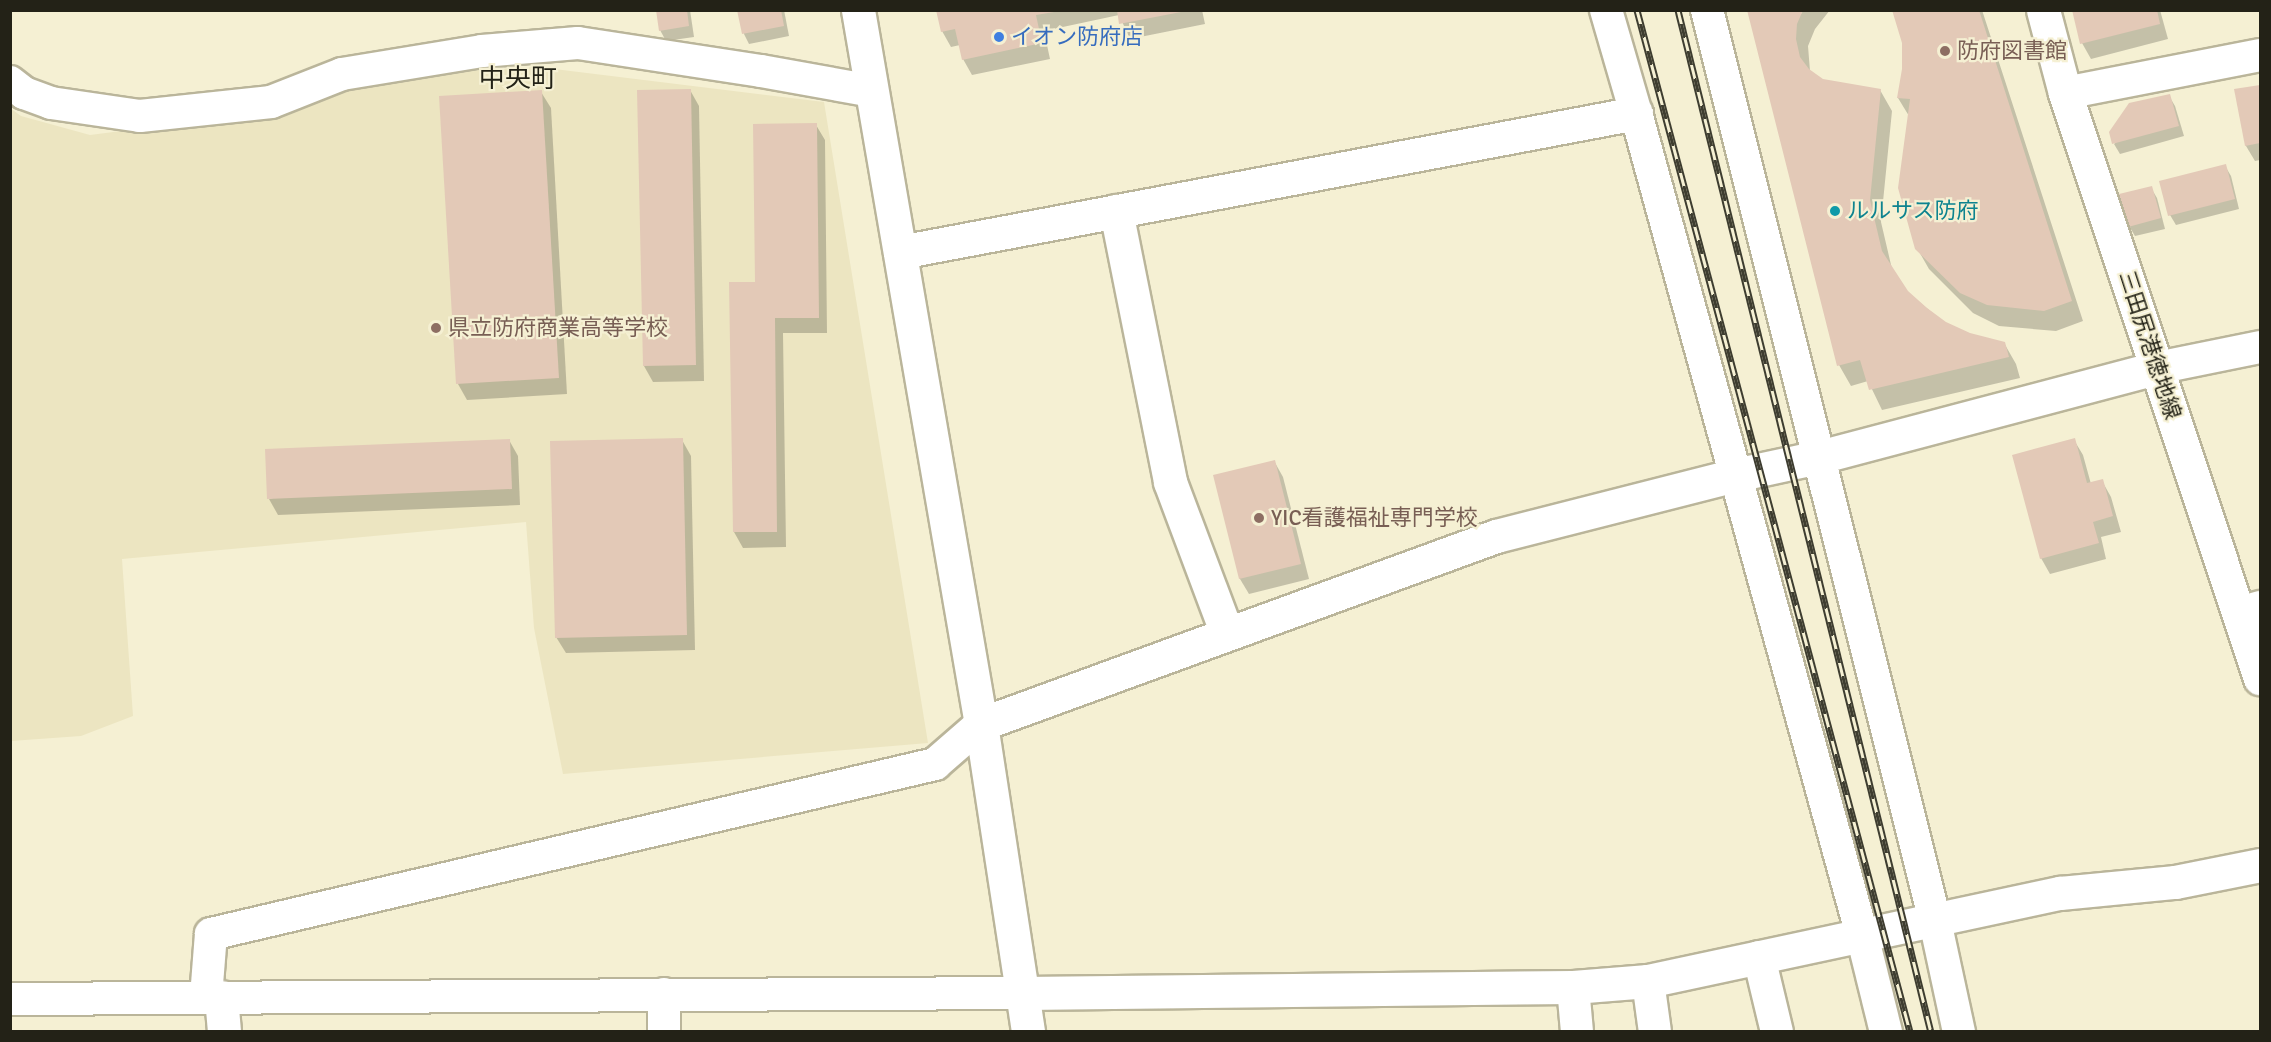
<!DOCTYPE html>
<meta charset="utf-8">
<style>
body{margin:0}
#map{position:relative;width:2271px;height:1042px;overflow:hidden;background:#f5f0d3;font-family:Signika,"Noto Sans JP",sans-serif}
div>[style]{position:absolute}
.built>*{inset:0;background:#ece5c1}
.shadow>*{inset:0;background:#0003}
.building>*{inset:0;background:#e3c9b7}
.roads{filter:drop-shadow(2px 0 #bab59a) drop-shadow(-2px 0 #bab59a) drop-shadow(0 2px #bab59a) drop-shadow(0 -2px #bab59a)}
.minor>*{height:32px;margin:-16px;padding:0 16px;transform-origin:16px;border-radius:16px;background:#fff}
.tertiary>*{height:33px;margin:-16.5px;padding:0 16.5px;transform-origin:16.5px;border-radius:16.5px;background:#fff}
.secondary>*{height:33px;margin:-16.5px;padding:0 16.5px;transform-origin:16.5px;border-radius:16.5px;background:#fff}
.rail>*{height:7px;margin-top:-3.5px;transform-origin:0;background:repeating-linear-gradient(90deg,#f5f0d3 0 14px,#3e3d30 0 28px);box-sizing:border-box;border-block:2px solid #3e3d30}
.dots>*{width:16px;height:16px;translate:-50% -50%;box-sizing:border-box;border:3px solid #f5f0d3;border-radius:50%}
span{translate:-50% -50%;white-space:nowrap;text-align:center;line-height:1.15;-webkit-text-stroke:4.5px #f5f0d3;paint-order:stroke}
.shop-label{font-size:22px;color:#366cbe}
.left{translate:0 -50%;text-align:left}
.education-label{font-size:22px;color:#785e54}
.culture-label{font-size:22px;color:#0d838f}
.street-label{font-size:22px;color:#232217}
.quarter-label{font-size:26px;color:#232217}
.frame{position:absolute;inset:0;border:12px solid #232217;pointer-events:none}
</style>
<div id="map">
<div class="built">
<div style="clip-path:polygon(538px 67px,824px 102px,928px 743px,563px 774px,534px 628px,526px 522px,122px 559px,133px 716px,81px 736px,11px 741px,10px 108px,21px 116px,90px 135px,253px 114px,370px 76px)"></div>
</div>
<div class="shadow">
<div style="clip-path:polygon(658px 10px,690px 10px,694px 37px,666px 41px,660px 30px)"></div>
<div style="clip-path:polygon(739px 10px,784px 10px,789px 36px,749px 44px,744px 34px)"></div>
<div style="clip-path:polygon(938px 10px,1202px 10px,1205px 24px,1130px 39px,1119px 15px,1044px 31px,1050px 59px,972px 75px,963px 59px,960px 45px,951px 47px,942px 31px)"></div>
<div style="clip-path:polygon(1749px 10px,1800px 15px,1804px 10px,1830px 10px,1815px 29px,1808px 46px,1810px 71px,1823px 81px,1880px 90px,1892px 111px,1881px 222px,1892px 269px,1907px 292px,1945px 323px,1969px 334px,2004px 343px,2016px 364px,2020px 378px,1882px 410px,1868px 381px,1851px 386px,1839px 365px)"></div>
<div style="clip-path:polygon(1893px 10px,1982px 10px,2083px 321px,2056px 331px,1999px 326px,1973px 313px,1929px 269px,1917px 248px,1909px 116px,1898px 98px,1904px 69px,1903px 43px)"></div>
<div style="clip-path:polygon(2074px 10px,2160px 10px,2168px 39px,2091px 59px,2082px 43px)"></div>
<div style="clip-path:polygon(2260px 86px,2260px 160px,2255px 161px,2246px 146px,2236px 90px)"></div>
<div style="clip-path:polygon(690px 90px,699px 106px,704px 381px,653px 382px,644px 366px)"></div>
<div style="clip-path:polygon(541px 92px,551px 108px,567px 394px,467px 400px,458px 384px)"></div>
<div style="clip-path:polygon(2169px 96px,2175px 106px,2184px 136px,2120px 154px,2114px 144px)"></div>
<div style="clip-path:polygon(816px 125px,825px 140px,827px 333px,783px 333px,786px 547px,743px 548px,734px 532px,756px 284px)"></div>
<div style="clip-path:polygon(2225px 166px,2231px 176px,2239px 209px,2176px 225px,2170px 215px)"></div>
<div style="clip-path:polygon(2151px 188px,2157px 198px,2165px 229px,2135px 236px,2129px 226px)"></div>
<div style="clip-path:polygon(509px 440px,518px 456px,520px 505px,278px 515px,269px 499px)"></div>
<div style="clip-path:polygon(682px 440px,691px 456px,695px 650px,566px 653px,556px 637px)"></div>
<div style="clip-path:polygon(2074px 440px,2083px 455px,2091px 484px,2102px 481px,2111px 497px,2121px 532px,2101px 537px,2106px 559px,2050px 574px,2041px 558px)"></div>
<div style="clip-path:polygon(1274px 461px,1283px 477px,1309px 579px,1249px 594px,1240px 579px,1215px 476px)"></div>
</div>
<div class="building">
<div style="clip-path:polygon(656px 10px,687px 10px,689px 26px,659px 31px)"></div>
<div style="clip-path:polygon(737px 10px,781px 10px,784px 26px,742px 34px)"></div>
<div style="clip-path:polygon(936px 10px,1054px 10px,1054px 12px,1036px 15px,1042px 43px,962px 60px,955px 29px,941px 32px)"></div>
<div style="clip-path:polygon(1117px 10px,1181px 10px,1181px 12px,1119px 24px)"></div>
<div style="clip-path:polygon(1747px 10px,1803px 10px,1797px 24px,1796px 39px,1800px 57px,1809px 69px,1823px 79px,1881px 89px,1870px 200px,1882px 251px,1908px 291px,1927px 308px,1946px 322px,1970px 333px,2005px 342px,2009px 357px,1869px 390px,1860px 360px,1837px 366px)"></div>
<div style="clip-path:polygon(1892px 10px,1979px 10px,2072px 301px,2044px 311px,1987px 305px,1960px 293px,1915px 249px,1898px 188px,1910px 99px,1897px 98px,1902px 69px,1902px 43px)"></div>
<div style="clip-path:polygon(2072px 10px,2157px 10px,2160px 24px,2080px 44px)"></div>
<div style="clip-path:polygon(2260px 85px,2260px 143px,2245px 146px,2234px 89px)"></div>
<div style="clip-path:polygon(691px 89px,696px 365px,643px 366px,637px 90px)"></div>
<div style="clip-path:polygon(542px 90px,559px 378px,456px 384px,439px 96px)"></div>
<div style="clip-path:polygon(2170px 94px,2179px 126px,2112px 144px,2109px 132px,2129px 103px)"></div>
<div style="clip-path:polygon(817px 123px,819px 318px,775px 318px,777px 532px,733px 532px,729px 282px,755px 282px,753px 124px)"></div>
<div style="clip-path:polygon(2226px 164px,2235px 199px,2168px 216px,2159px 181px)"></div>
<div style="clip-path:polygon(2152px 186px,2161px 218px,2128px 227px,2119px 194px)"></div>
<div style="clip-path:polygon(683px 438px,687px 635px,555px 638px,550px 441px)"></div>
<div style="clip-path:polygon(2075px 438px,2087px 483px,2103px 479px,2113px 516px,2093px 522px,2099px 543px,2040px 559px,2012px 455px)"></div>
<div style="clip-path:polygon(510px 439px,512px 489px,267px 499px,265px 449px)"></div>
<div style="clip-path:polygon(1275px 460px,1301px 564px,1239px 579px,1213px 475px)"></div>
</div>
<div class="roads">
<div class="minor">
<div style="left:1606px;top:10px;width:107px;rotate:73.8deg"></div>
<div style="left:1636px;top:113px;width:853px;rotate:74.63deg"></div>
<div style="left:1862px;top:935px;width:100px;rotate:76.1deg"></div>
<div style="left:1707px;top:10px;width:939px;rotate:75.95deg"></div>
<div style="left:1935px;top:921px;width:114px;rotate:77.8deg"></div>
<div style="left:10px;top:82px;width:18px;rotate:38deg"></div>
<div style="left:24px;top:93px;width:29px;rotate:20deg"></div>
<div style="left:51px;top:103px;width:90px;rotate:8.3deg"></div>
<div style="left:140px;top:116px;width:132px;rotate:-6.1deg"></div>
<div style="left:271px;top:102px;width:76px;rotate:-21.5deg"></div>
<div style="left:342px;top:74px;width:142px;rotate:-9.3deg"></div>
<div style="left:482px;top:51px;width:96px;rotate:-4.8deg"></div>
<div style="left:578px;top:43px;width:185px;rotate:8.7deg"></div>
<div style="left:761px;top:71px;width:113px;rotate:10.2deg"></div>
<div style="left:2065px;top:93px;width:199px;rotate:-11deg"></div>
<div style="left:2157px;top:368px;width:105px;rotate:-11.5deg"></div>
<div style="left:2239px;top:613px;width:22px;rotate:-16deg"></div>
<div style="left:1759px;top:957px;width:77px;rotate:76.5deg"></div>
<div style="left:1648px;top:981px;width:51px;rotate:82.2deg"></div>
<div style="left:1573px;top:987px;width:45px;rotate:84.9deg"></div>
<div style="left:206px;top:997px;width:63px;rotate:-85.5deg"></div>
<div style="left:211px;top:934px;width:744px;rotate:-13.21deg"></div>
<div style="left:935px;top:764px;width:61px;rotate:-41deg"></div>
<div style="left:10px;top:999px;width:1013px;rotate:-0.34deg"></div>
<div style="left:664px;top:1032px;width:38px;rotate:-90deg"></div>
</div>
<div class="tertiary">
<div style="left:858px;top:10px;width:725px;rotate:80.23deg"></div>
<div style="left:981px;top:724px;width:312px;rotate:81.3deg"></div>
<div style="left:1116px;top:211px;width:276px;rotate:78.7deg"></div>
<div style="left:1170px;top:482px;width:162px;rotate:69.4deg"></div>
<div style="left:900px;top:252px;width:749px;rotate:-10.69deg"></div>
<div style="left:981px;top:724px;width:548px;rotate:-20.05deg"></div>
<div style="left:1496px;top:536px;width:247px;rotate:-14.3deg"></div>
<div style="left:1735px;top:475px;width:86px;rotate:-12.1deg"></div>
<div style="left:1819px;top:457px;width:350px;rotate:-14.8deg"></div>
<div style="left:1023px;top:993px;width:550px;rotate:-0.63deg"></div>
<div style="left:1573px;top:987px;width:75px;rotate:-4.6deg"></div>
<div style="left:1648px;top:981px;width:421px;rotate:-12.1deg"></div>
<div style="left:2060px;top:893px;width:116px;rotate:-5.5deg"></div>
<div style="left:2175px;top:882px;width:87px;rotate:-11.3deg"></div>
<div style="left:221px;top:997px;width:35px;rotate:85deg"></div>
</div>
<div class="secondary">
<div style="left:2043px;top:10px;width:86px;rotate:75.2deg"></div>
<div style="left:2065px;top:93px;width:617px;rotate:71.57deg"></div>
</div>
</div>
<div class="rail">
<div style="left:1637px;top:10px;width:1058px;rotate:75.04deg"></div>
<div style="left:1678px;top:10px;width:1053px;rotate:76.1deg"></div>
</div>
<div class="dots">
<div style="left:999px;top:37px;background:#3f7fe0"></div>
<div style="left:1945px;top:51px;background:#8d6e63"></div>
<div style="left:1835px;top:211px;background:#0f9aa8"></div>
<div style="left:436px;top:328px;background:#8d6e63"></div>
<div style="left:1259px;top:518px;background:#8d6e63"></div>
</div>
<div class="shop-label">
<span class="left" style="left:1011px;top:37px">イオン防府店</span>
</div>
<div class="education-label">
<span class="left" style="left:1957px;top:51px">防府図書館</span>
<span class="left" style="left:448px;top:328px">県立防府商業高等学校</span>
<span class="left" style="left:1271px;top:518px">YIC看護福祉専門学校</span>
</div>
<div class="culture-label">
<span class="left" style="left:1847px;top:211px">ルルサス防府</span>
</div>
<div class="street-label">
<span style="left:2150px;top:345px;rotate:72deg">三田尻港徳地線</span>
</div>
<div class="quarter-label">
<span style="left:518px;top:80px">中央町</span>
</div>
<div class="frame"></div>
</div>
